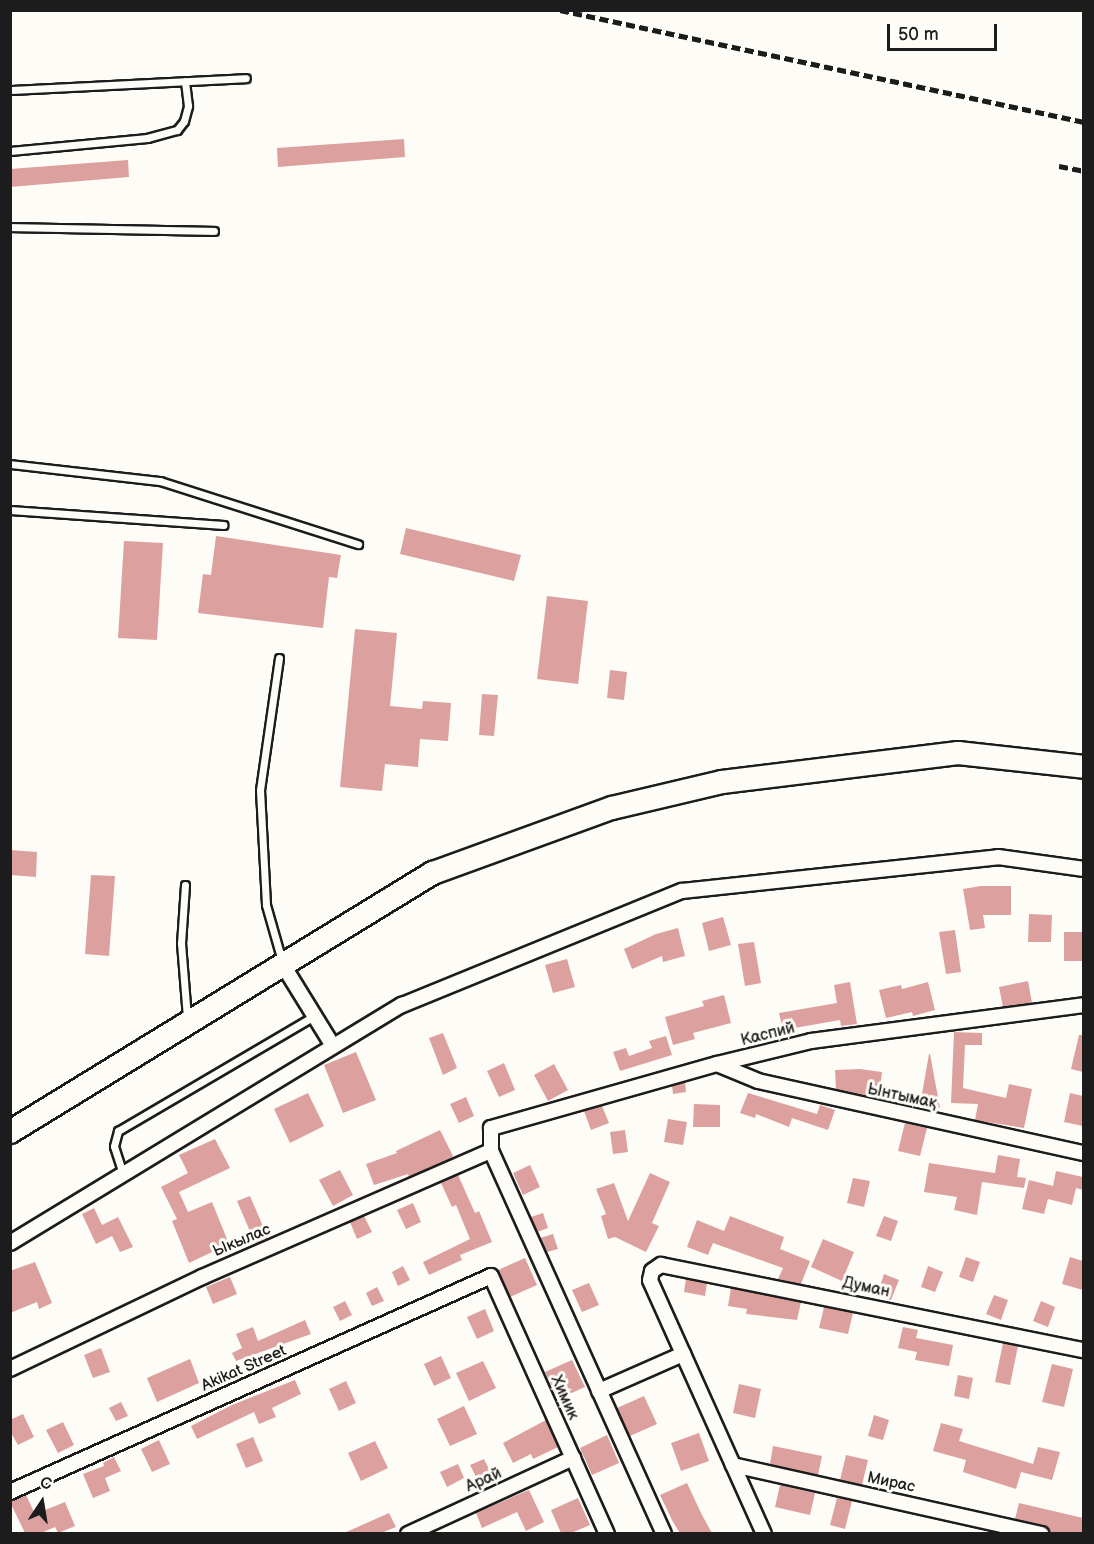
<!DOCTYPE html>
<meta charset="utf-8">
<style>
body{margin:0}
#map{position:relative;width:1094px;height:1544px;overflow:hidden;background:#fdfcf7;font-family:"Balsamiq Sans",sans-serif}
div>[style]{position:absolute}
.building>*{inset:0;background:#dca19f}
.roads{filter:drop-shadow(2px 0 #1c1c1c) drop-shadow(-2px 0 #1c1c1c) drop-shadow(0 2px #1c1c1c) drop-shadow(0 -2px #1c1c1c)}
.lane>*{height:7px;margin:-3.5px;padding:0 3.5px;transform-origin:3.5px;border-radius:3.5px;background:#fdfcf7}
.street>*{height:14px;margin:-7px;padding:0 7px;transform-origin:7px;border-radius:7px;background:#fdfcf7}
.primary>*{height:22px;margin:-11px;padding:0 11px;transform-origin:11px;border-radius:11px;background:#fdfcf7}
.rail>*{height:4.5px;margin-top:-2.25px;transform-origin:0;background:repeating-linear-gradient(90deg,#1c1c1c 0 9px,transparent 0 13.5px)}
span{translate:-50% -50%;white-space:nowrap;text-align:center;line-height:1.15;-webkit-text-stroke:6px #fdfcf7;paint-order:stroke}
.street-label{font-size:16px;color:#1c1c1c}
.frame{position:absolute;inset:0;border:12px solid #1c1c1c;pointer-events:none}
.north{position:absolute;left:12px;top:1472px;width:60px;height:60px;-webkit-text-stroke:4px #fdfcf7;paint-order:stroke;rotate:12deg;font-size:16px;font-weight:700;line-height:24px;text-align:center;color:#1c1c1c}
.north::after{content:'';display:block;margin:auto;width:21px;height:27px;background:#1c1c1c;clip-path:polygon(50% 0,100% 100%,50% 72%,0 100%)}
.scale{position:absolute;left:887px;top:24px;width:110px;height:27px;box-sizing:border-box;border:3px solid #1c1c1c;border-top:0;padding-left:8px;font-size:18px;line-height:21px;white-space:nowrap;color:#1c1c1c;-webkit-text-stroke:4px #fdfcf7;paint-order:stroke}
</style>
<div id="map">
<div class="building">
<div style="clip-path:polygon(404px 139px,405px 157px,278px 167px,277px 148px)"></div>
<div style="clip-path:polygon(128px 160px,129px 177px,10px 187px,10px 169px)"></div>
<div style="clip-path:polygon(406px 528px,521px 555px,514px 581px,400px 554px)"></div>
<div style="clip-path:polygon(216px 536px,341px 555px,337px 578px,329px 577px,323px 628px,198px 613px,203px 574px,211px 575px)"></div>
<div style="clip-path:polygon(124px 541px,163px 543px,157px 640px,118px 638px)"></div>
<div style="clip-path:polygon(547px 596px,588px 601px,578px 684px,537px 679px)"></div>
<div style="clip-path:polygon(355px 629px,397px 633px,390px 706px,422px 709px,423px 701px,451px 703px,448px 741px,420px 739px,418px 767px,385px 764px,382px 791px,340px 787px)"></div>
<div style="clip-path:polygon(610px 670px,627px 672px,624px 700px,607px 698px)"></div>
<div style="clip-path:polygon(482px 694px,498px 695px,494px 736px,479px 735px)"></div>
<div style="clip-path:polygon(10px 850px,37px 852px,36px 877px,10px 875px)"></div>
<div style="clip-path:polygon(91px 875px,115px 876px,109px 956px,85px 954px)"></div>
<div style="clip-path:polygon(981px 886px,1011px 886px,1011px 915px,983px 915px,985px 928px,970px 930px,963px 889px)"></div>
<div style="clip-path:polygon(1029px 914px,1052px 915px,1051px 942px,1028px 942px)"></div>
<div style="clip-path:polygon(723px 917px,731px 945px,709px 951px,702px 923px)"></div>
<div style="clip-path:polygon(678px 928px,685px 956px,663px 962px,662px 956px,632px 969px,624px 949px,656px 934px)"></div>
<div style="clip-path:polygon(955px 930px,961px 972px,946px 974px,939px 932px)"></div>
<div style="clip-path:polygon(1064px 932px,1083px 932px,1083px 961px,1064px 961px)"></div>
<div style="clip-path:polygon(754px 942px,761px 983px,745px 986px,738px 944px)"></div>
<div style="clip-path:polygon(567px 959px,575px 987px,553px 993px,545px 965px)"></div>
<div style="clip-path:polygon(1028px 981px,1032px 1003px,1003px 1007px,999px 987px)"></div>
<div style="clip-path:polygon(850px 982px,857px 1024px,841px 1026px,840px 1020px,783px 1030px,779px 1013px,837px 1003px,834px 985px)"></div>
<div style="clip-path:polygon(928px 982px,935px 1010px,913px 1016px,912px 1012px,886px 1018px,879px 990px,901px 985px,902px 989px)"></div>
<div style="clip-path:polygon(724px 995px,731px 1023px,693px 1033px,695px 1039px,673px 1045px,665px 1017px,704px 1006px,702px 1001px)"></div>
<div style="clip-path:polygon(954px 1032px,982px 1033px,982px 1045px,965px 1045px,963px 1088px,1006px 1098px,1009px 1084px,1032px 1089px,1024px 1128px,975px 1120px,978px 1104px,951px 1103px)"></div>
<div style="clip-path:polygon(443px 1033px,457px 1068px,443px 1075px,429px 1038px)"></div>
<div style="clip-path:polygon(1079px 1035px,1083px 1035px,1083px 1072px,1071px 1069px)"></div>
<div style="clip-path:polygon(666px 1036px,672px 1055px,620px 1071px,613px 1052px,626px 1048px,629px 1056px,652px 1048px,649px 1041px)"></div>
<div style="clip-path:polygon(356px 1052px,376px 1100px,343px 1113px,324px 1065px)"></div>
<div style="clip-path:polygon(929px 1054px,930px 1054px,940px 1108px,920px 1105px)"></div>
<div style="clip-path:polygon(504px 1063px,515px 1090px,499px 1097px,487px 1071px)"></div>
<div style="clip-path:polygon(554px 1064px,568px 1090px,548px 1101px,534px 1075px)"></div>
<div style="clip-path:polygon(860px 1069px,882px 1072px,879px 1098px,836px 1089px,835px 1070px)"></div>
<div style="clip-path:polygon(685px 1082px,686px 1092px,673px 1094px,672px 1086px)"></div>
<div style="clip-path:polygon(308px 1093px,324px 1126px,290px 1143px,274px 1109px)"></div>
<div style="clip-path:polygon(748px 1093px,817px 1114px,820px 1105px,835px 1110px,828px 1130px,792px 1118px,789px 1127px,756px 1114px,755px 1118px,740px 1113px)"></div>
<div style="clip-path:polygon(1070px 1093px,1083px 1096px,1083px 1126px,1064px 1122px)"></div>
<div style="clip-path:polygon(466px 1097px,474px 1116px,459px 1123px,450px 1104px)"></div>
<div style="clip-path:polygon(694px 1104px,720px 1105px,720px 1127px,693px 1127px)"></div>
<div style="clip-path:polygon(602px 1106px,609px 1123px,591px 1130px,584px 1111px)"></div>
<div style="clip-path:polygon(668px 1119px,687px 1122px,683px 1145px,664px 1142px)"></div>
<div style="clip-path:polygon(905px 1123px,927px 1128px,920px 1156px,898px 1151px)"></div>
<div style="clip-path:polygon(440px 1130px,453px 1156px,451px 1158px,409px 1177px,408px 1174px,374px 1185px,366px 1164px,397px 1153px,396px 1151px)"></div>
<div style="clip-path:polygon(625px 1130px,628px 1152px,613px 1154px,610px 1132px)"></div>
<div style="clip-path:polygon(215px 1139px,230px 1168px,179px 1192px,188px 1212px,212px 1202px,229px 1244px,189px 1263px,172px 1221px,177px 1219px,161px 1187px,188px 1173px,179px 1155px)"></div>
<div style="clip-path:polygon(998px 1155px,1020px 1159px,1017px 1177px,1026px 1178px,1024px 1188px,982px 1182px,977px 1215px,954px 1210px,957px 1197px,924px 1192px,929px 1163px,995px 1173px)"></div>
<div style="clip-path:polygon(530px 1165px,540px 1187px,523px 1195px,513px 1173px)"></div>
<div style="clip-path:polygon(340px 1170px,353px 1195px,333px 1206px,319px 1180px)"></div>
<div style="clip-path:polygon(1056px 1171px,1083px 1177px,1083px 1190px,1076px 1188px,1072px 1205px,1048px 1199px,1044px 1214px,1022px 1209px,1029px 1180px,1053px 1186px)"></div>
<div style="clip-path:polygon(650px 1173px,670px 1182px,652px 1223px,659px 1226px,646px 1252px,615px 1237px,608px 1239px,601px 1216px,606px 1214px,596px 1189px,614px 1183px,628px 1221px)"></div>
<div style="clip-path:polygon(458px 1175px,475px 1213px,479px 1211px,492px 1242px,460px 1255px,462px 1260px,429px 1275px,423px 1262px,470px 1239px,456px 1205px,452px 1207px,441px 1183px)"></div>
<div style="clip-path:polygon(853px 1178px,870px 1181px,864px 1207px,847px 1203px)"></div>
<div style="clip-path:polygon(250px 1196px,268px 1238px,255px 1243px,237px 1201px)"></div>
<div style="clip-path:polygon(413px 1203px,421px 1222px,406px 1229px,397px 1210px)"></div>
<div style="clip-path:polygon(94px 1208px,102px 1225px,118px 1217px,133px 1247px,120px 1252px,112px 1236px,96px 1244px,82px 1214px)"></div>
<div style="clip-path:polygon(543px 1213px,548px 1228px,537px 1232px,531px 1217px)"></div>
<div style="clip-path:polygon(364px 1216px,372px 1232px,357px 1239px,350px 1222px)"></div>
<div style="clip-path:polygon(730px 1216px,784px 1237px,780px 1249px,810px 1261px,801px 1284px,778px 1279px,783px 1268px,713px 1243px,708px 1255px,687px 1247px,697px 1220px,724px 1231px)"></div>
<div style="clip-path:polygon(884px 1216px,898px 1221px,891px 1241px,876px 1236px)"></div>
<div style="clip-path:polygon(553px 1234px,558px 1249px,547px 1252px,540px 1238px)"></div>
<div style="clip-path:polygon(823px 1239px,854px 1252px,842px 1281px,811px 1267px)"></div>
<div style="clip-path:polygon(966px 1257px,980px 1262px,973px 1282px,959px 1277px)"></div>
<div style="clip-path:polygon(1070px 1257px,1083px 1261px,1083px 1290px,1062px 1284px)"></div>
<div style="clip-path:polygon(525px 1258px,537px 1285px,510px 1297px,498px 1270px)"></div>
<div style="clip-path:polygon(35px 1262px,52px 1303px,39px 1309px,37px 1302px,10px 1313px,10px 1271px)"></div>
<div style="clip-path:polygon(403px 1266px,410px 1280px,398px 1286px,392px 1272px)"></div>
<div style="clip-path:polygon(928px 1266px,943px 1272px,935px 1292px,921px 1287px)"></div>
<div style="clip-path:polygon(884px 1274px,899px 1280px,891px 1300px,877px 1295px)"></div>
<div style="clip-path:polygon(230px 1277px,237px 1294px,213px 1304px,206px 1287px)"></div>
<div style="clip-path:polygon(686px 1279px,707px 1283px,705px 1296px,684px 1292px)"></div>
<div style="clip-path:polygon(589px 1283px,599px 1305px,582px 1312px,572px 1290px)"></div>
<div style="clip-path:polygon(377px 1287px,384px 1301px,372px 1306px,366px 1293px)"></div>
<div style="clip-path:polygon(731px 1288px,801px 1302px,797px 1320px,746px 1314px,747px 1309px,728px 1306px)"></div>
<div style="clip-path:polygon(994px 1295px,1008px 1300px,1001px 1320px,986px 1314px)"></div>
<div style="clip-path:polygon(345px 1301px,352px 1315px,340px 1321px,333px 1307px)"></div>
<div style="clip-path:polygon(1041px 1301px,1055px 1307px,1048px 1327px,1033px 1321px)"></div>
<div style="clip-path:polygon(824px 1307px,853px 1313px,848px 1334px,819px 1328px)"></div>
<div style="clip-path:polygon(485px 1309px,494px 1331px,477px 1339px,467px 1317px)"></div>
<div style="clip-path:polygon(305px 1320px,311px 1334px,236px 1361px,232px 1353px,242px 1348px,236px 1334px,253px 1327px,258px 1341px)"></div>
<div style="clip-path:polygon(903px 1327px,918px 1330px,916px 1338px,953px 1345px,949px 1366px,915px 1360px,917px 1352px,898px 1348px)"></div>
<div style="clip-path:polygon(1003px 1343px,1018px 1346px,1010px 1385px,995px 1382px)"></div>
<div style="clip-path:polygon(101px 1348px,110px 1372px,93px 1378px,84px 1355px)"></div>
<div style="clip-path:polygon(441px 1356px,451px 1378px,434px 1386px,424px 1364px)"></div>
<div style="clip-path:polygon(190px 1359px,199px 1383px,157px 1402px,147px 1378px)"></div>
<div style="clip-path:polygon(572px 1360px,585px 1387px,558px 1399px,545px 1372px)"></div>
<div style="clip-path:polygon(483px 1361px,496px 1388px,469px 1401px,456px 1373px)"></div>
<div style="clip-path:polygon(1052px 1364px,1073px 1369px,1064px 1407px,1042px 1402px)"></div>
<div style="clip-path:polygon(958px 1375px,973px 1378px,969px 1399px,954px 1396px)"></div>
<div style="clip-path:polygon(295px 1380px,301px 1394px,272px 1408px,276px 1417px,259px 1424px,254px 1412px,197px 1439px,191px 1426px,232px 1405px)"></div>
<div style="clip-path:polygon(346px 1381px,356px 1403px,339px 1411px,329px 1389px)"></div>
<div style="clip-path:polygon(739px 1384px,761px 1389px,755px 1418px,733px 1413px)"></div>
<div style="clip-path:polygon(644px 1396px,657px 1424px,630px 1436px,617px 1408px)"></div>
<div style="clip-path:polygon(121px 1402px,128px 1416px,116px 1421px,109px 1408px)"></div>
<div style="clip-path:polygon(464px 1406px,477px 1434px,450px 1446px,437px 1419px)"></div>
<div style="clip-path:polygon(23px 1414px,34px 1437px,18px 1445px,10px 1431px,10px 1420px)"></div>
<div style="clip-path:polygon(874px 1415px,889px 1420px,883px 1440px,868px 1436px)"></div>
<div style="clip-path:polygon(546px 1420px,558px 1447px,533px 1459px,531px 1454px,513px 1463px,503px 1443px)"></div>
<div style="clip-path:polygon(63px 1422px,74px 1445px,58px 1453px,46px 1430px)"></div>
<div style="clip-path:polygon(941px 1423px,963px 1429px,959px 1441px,1033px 1464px,1038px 1447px,1060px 1452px,1052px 1480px,1021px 1472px,1016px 1489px,963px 1472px,966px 1460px,933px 1451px)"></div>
<div style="clip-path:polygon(699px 1433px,709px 1461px,681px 1471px,671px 1443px)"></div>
<div style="clip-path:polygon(607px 1435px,619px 1463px,592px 1475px,580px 1448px)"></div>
<div style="clip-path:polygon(253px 1437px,263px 1461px,246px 1468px,236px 1444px)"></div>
<div style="clip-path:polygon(159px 1440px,170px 1464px,152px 1472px,141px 1449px)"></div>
<div style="clip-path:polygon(375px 1441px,388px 1468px,361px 1481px,348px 1453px)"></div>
<div style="clip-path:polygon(773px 1446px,822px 1456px,818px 1475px,770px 1464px)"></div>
<div style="clip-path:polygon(846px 1455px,868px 1460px,862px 1485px,840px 1480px)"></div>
<div style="clip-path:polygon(114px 1457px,121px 1471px,105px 1478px,110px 1491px,93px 1498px,83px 1474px,104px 1466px,103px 1463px)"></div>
<div style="clip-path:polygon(484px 1459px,494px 1479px,480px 1485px,470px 1465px)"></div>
<div style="clip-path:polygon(458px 1464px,464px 1478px,447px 1487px,440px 1472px)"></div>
<div style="clip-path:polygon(687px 1483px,702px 1515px,712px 1533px,680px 1533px,673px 1522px,660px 1495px)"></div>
<div style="clip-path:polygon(780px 1485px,815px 1493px,810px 1515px,775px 1507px)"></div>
<div style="clip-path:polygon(529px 1490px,544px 1522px,526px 1531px,517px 1512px,482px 1528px,476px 1513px)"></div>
<div style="clip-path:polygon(26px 1495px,35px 1514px,65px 1502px,75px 1526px,58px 1533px,55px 1527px,41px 1533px,25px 1533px,10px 1502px)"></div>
<div style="clip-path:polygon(578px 1498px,590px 1525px,571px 1533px,561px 1533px,551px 1510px)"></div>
<div style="clip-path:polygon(837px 1498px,852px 1501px,845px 1529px,830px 1525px)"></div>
<div style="clip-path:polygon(1019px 1503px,1083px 1518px,1083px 1533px,1050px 1533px,1044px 1525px,1015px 1519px)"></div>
<div style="clip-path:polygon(389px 1513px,396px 1527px,381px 1533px,344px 1533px)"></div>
</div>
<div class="roads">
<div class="lane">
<div style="left:10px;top:90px;width:236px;rotate:-2.9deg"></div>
<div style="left:10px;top:151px;width:138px;rotate:-5.4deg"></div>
<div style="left:147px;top:138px;width:31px;rotate:-15deg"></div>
<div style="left:177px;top:130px;width:11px;rotate:-52deg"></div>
<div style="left:184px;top:121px;width:16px;rotate:-75deg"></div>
<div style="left:188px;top:106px;width:25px;rotate:-97deg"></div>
<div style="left:10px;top:227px;width:204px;rotate:1.1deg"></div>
<div style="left:10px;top:464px;width:151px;rotate:6.5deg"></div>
<div style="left:160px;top:481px;width:208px;rotate:17.7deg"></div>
<div style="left:10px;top:510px;width:214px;rotate:4deg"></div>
<div style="left:279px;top:658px;width:133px;rotate:98.2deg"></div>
<div style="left:260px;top:790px;width:115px;rotate:87deg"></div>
<div style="left:266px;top:905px;width:58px;rotate:74.1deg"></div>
<div style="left:185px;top:885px;width:58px;rotate:93.9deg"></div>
<div style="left:181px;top:943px;width:75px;rotate:85.4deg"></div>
<div style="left:123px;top:1174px;width:29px;rotate:-108deg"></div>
<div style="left:114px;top:1146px;width:16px;rotate:-75deg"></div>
<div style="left:118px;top:1131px;width:227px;rotate:-30.4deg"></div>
</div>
<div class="street">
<div style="left:283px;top:965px;width:95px;rotate:58.3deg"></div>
<div style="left:717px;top:1064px;width:44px;rotate:22.5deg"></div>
<div style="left:758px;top:1081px;width:334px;rotate:12.5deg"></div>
<div style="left:10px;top:1243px;width:459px;rotate:-31.3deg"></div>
<div style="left:402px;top:1005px;width:302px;rotate:-22.2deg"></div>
<div style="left:682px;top:891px;width:318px;rotate:-6.1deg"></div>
<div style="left:998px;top:857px;width:87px;rotate:7.9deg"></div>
<div style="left:10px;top:1369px;width:213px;rotate:-25.6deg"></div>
<div style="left:202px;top:1277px;width:315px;rotate:-23.6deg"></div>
<div style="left:599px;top:1391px;width:92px;rotate:-23.8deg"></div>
<div style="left:733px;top:1465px;width:316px;rotate:12.6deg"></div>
<div style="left:10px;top:1492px;width:527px;rotate:-24.18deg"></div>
<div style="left:491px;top:1276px;width:283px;rotate:65.8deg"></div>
<div style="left:408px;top:1534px;width:182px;rotate:-24.7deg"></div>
<div style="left:664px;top:1534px;width:420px;rotate:-114.3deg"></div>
<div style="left:491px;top:1151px;width:23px;rotate:-90deg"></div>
<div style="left:491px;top:1128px;width:235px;rotate:-15.8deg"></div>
<div style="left:717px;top:1064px;width:97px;rotate:-13.7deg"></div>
<div style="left:811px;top:1041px;width:275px;rotate:-7.5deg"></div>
<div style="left:764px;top:1534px;width:278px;rotate:-114.2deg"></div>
<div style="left:650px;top:1280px;width:9px;rotate:-77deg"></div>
<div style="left:652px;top:1271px;width:11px;rotate:-34deg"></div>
<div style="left:661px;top:1265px;width:431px;rotate:11.4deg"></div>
</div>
<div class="primary">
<div style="left:10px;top:1132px;width:496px;rotate:-31.5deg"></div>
<div style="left:433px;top:873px;width:190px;rotate:-20deg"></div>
<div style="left:612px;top:808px;width:113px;rotate:-13.3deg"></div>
<div style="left:722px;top:782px;width:238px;rotate:-7deg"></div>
<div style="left:958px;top:753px;width:127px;rotate:6.3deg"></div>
</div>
</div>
<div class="rail">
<div style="left:560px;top:10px;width:536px;rotate:12.06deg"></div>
<div style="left:1059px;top:166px;width:25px;rotate:11deg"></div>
</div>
<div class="street-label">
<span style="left:768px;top:1035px;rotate:-14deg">Каспий</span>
<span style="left:902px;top:1097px;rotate:12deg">Ынтымақ</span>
<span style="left:242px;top:1241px;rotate:-23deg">Ыкылас</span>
<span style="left:866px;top:1288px;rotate:12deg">Думан</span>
<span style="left:244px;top:1369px;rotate:-24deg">Akikat Street</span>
<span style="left:564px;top:1398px;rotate:66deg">Химик</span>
<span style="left:484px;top:1481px;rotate:-25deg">Арай</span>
<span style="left:891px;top:1483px;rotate:12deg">Мирас</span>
</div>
<div class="frame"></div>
<div class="north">С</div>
<div class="scale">50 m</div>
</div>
